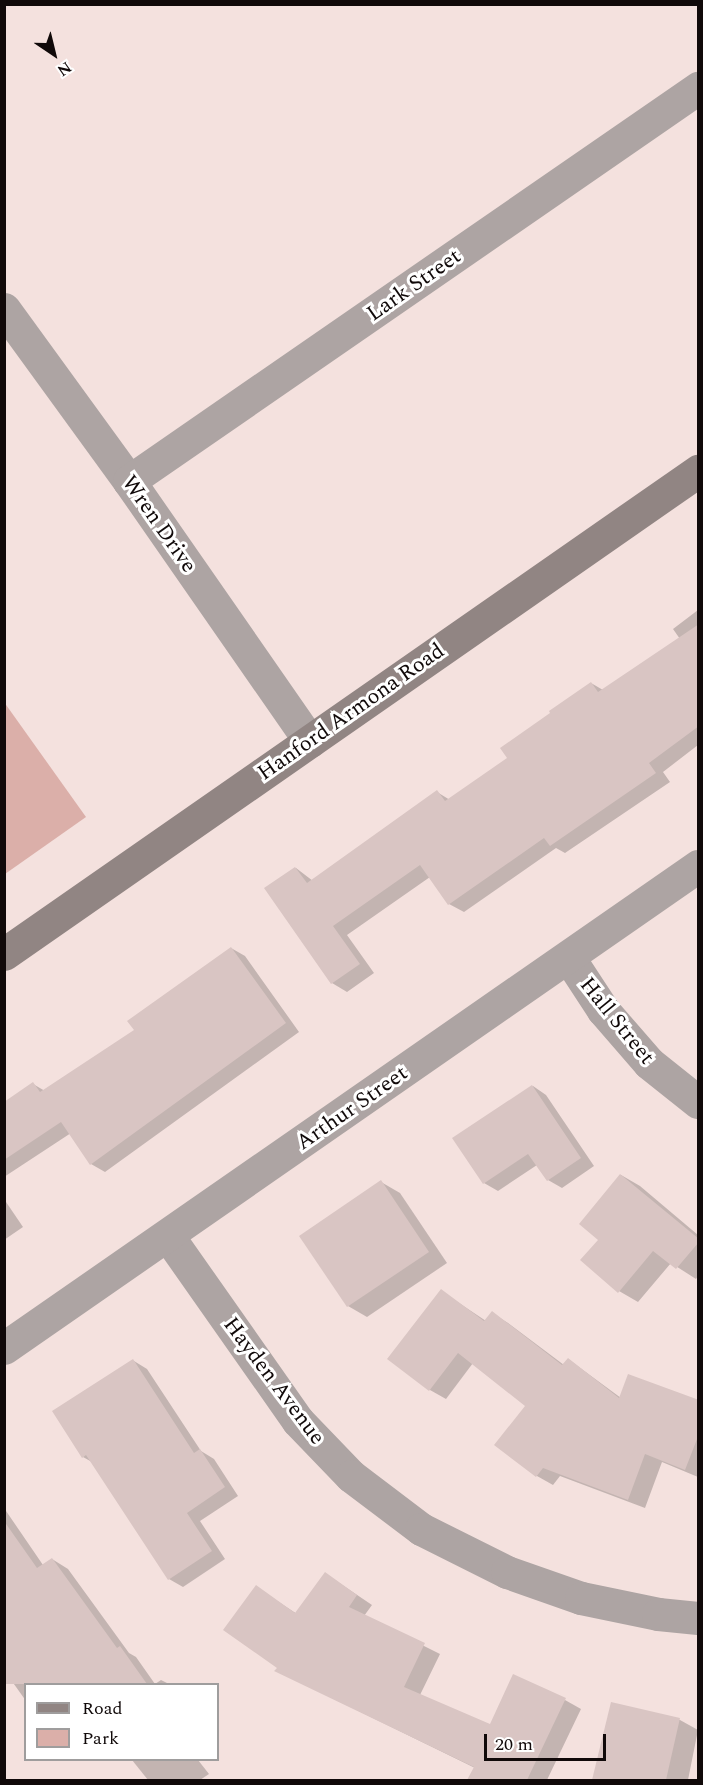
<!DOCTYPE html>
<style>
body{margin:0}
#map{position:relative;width:703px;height:1785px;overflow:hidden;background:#f4e1de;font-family:Spectral,serif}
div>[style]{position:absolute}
.green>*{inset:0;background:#dbafa9}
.shadow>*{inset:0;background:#0003}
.building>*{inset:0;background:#d9c5c3}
.minor>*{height:33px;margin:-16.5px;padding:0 16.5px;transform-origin:16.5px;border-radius:16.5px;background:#ada4a3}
.secondary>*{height:33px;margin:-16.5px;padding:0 16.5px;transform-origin:16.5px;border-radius:16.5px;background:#918583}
span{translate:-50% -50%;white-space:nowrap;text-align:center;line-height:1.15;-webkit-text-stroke:6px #fff;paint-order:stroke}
.street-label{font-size:22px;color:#100909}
.frame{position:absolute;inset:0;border:6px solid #100909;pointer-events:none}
.legend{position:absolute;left:24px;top:1683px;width:195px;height:78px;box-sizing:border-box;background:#fff;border:2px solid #9f9d9d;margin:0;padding:8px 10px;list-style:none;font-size:18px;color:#100909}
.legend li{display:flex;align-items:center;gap:12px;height:30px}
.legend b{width:30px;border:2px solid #9f9d9d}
.north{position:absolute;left:24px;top:24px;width:60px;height:60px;-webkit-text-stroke:4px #fff;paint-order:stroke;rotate:145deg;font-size:16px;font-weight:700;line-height:24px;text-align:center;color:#100909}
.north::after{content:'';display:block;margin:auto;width:21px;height:27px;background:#100909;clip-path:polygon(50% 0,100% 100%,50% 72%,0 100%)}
.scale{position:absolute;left:484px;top:1734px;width:122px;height:27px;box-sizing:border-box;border:3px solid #100909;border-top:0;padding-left:8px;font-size:18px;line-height:21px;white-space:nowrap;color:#100909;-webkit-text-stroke:4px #fff;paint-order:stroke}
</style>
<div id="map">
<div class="green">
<div style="clip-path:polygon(4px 702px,86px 817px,5px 874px,4px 874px)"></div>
</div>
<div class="shadow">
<div style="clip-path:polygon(698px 610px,698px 745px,663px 772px,670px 782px,565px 853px,556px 848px,464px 912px,449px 904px,430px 877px,347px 935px,374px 973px,347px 992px,332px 983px,266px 889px,296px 868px,313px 881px,437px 792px,450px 800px,509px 759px,591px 683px,603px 690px,680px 639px,673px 629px)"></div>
<div style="clip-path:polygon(231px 948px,245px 956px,299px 1032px,105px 1172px,91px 1164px,71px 1133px,4px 1177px,4px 1114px,33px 1084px,45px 1091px,136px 1030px)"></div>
<div style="clip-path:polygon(533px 1086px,546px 1095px,594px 1166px,562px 1188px,548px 1180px,537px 1165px,498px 1191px,484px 1183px)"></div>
<div style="clip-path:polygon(621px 1175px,640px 1186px,698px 1235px,698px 1276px,696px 1279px,671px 1263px,638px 1302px,619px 1291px,600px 1239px)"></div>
<div style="clip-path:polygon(381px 1182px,400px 1193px,447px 1263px,367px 1317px,348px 1306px)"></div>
<div style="clip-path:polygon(4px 1199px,23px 1227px,4px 1240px)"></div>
<div style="clip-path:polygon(441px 1291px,486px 1321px,492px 1313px,508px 1323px,564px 1365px,568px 1359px,621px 1398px,698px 1402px,698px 1477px,662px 1462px,645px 1508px,560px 1476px,553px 1485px,537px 1476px,527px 1405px,473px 1363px,446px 1399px,430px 1390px)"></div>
<div style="clip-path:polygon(134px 1361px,147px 1369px,201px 1451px,214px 1459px,238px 1496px,200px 1521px,225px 1559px,183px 1587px,169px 1579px,92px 1462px,83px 1457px)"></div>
<div style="clip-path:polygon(4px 1508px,43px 1565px,52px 1559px,68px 1569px,129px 1653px,136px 1657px,155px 1684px,161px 1680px,169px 1684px,26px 1684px,26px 1701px,4px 1670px)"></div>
<div style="clip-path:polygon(326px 1574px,372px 1605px,364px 1616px,440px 1654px,420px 1695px,490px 1726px,565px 1700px,581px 1709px,547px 1780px,478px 1780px,471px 1776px,475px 1768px,277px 1671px,279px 1667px,256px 1587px,297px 1614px)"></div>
<div style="clip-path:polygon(612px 1704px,680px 1720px,698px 1730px,688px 1780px,594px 1780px)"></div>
<div style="clip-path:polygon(132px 1760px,198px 1760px,209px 1774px,200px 1780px,148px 1780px)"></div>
</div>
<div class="building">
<div style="clip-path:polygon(699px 624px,699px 726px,649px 763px,656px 773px,550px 846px,544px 838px,448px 905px,420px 865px,333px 926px,360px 964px,331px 984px,264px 888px,295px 867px,307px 883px,437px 790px,445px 801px,507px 758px,500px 748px,550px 713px,549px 711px,591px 682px,598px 692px)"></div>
<div style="clip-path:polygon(231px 947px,286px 1023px,90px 1165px,61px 1122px,4px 1160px,4px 1102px,33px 1082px,40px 1092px,134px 1030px,127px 1021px)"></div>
<div style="clip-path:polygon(532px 1085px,581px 1158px,547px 1181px,528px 1154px,483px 1184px,452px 1138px)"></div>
<div style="clip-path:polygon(620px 1174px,699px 1239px,699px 1242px,676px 1269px,653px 1251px,618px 1293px,580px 1260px,598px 1240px,579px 1224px)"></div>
<div style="clip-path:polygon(381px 1180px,429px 1252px,347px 1307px,299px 1236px)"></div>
<div style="clip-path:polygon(441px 1289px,484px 1321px,492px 1311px,562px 1365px,568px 1358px,619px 1398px,628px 1374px,699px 1400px,699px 1434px,685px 1470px,645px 1454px,628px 1500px,543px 1468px,536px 1477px,494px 1445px,525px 1406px,458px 1353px,429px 1391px,387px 1359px)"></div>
<div style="clip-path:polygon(133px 1359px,194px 1453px,200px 1449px,225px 1487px,187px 1513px,212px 1551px,168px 1580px,86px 1455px,82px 1458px,52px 1411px)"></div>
<div style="clip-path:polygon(4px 1521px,37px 1568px,52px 1558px,117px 1648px,120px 1646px,147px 1684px,4px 1684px)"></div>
<div style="clip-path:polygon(325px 1572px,357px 1595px,349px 1607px,425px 1643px,404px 1687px,490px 1724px,513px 1674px,566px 1698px,527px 1780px,467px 1780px,474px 1767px,274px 1671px,277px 1668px,223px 1630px,256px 1585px,295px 1613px)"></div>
<div style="clip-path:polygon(611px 1702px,680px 1718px,666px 1780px,592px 1780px)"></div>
</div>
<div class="minor">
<div style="left:4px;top:309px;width:213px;rotate:54deg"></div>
<div style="left:129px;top:481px;width:317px;rotate:55.2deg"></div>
<div style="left:129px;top:481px;width:692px;rotate:-34.63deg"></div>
<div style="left:569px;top:958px;width:62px;rotate:56.8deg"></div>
<div style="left:603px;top:1010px;width:70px;rotate:49deg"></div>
<div style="left:649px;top:1063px;width:63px;rotate:38.5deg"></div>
<div style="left:168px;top:1236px;width:226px;rotate:54.9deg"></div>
<div style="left:298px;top:1421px;width:76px;rotate:46.1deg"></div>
<div style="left:351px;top:1476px;width:88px;rotate:37.1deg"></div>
<div style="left:421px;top:1529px;width:96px;rotate:26.6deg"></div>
<div style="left:507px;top:1572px;width:78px;rotate:19.4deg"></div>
<div style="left:581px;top:1598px;width:79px;rotate:11.7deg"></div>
<div style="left:658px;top:1614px;width:40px;rotate:5.7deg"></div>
<div style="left:4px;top:1348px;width:845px;rotate:-34.78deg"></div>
</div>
<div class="secondary">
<div style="left:4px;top:954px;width:846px;rotate:-34.84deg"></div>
</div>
<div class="street-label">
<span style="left:414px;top:285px;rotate:-35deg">Lark Street</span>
<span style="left:159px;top:524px;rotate:55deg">Wren Drive</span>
<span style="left:351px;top:712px;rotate:-35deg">Hanford Armona Road</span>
<span style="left:617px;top:1021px;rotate:51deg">Hall Street</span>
<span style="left:352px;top:1108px;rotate:-35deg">Arthur Street</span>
<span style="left:274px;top:1381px;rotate:53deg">Hayden Avenue</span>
</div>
<div class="frame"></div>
<ul class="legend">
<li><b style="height:8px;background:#918583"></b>Road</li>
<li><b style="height:16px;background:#dbafa9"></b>Park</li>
</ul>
<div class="north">N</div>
<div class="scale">20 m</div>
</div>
